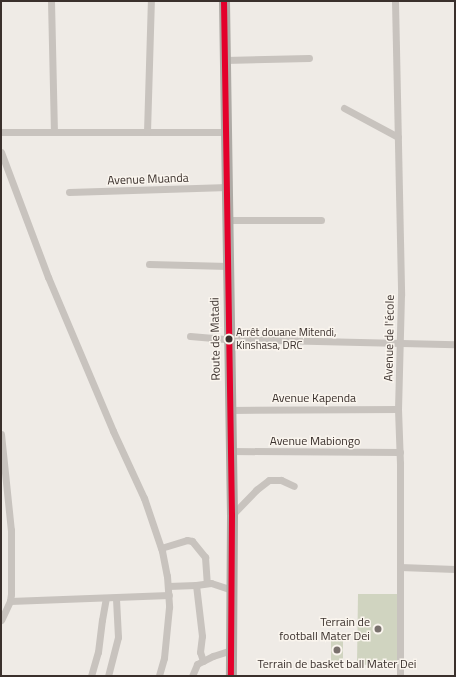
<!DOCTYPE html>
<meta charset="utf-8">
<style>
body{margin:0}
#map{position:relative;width:456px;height:677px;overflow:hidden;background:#efebe6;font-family:"Titillium Web",sans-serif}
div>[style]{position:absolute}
.green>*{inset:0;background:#d0d4c0}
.minor>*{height:7px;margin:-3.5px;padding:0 3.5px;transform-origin:3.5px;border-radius:3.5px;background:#c8c3be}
.highway>*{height:11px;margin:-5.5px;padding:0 5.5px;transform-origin:5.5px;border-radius:5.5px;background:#aeaaa5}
.bus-1>*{height:6px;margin:-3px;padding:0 3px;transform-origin:3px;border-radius:3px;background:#e4002b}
.dots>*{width:11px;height:11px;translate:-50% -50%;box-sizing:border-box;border:2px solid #faf5ee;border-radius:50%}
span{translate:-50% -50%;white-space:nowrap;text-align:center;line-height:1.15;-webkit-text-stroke:3px #faf5ee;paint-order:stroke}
.bus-label{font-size:11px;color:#3a302c}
.left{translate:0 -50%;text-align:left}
.street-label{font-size:12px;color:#3a302c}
.poi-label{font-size:12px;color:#3a302c}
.right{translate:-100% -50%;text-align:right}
.frame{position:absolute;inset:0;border:2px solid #3a302c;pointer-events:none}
</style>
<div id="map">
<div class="green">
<div style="clip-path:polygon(358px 594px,398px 594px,398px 664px,357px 665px)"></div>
<div style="clip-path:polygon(343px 637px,343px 662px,331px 662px,331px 638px)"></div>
</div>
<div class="minor">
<div style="left:51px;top:1px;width:131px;rotate:88.7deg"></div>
<div style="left:395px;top:1px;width:294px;rotate:88.8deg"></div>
<div style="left:401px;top:295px;width:114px;rotate:91.5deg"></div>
<div style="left:398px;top:409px;width:54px;rotate:87.9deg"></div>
<div style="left:400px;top:463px;width:213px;rotate:90deg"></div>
<div style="left:225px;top:60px;width:84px;rotate:-1.4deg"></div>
<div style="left:344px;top:108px;width:61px;rotate:28.2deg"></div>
<div style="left:1px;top:132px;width:225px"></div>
<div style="left:147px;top:132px;width:131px;rotate:-88.3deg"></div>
<div style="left:1px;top:152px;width:134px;rotate:69.4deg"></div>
<div style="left:48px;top:277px;width:167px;rotate:67.1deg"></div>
<div style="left:113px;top:431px;width:74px;rotate:65.2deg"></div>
<div style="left:144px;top:498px;width:56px;rotate:71.2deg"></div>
<div style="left:162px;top:551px;width:25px;rotate:79deg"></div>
<div style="left:167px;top:576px;width:31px;rotate:86deg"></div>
<div style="left:169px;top:607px;width:51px;rotate:95.6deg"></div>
<div style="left:164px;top:658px;width:19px;rotate:106deg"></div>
<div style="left:69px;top:192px;width:159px;rotate:-1.8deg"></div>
<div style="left:227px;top:220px;width:94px"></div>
<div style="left:149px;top:264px;width:79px;rotate:1.5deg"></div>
<div style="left:190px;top:336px;width:38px;rotate:5deg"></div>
<div style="left:228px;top:339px;width:227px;rotate:1.3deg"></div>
<div style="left:229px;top:410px;width:169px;rotate:-0.3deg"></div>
<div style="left:1px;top:434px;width:97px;rotate:84.1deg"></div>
<div style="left:11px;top:530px;width:64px;rotate:90deg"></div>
<div style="left:11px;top:594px;width:7px;rotate:98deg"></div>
<div style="left:10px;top:601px;width:21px;rotate:115deg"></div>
<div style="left:230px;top:451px;width:170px;rotate:0.3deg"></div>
<div style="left:232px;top:515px;width:35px;rotate:-46deg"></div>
<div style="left:256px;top:490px;width:16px;rotate:-38deg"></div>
<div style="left:269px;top:480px;width:12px"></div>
<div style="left:281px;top:480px;width:14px;rotate:25deg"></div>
<div style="left:161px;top:548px;width:27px;rotate:-17deg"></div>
<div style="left:187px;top:540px;width:5px;rotate:11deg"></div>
<div style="left:192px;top:541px;width:21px;rotate:51deg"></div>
<div style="left:205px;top:557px;width:26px;rotate:86deg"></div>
<div style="left:400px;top:567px;width:55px;rotate:2.1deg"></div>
<div style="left:168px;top:586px;width:28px;rotate:-2deg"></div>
<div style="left:10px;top:601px;width:159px;rotate:-2.2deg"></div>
<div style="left:203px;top:661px;width:9px;rotate:-108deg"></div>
<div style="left:200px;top:652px;width:16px;rotate:-83deg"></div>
<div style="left:202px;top:636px;width:51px;rotate:-96.7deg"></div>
<div style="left:196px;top:585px;width:15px;rotate:-8deg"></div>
<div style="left:211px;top:583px;width:22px;rotate:18deg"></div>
<div style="left:91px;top:676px;width:25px;rotate:-74deg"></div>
<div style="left:98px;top:652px;width:32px;rotate:-83deg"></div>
<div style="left:102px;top:620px;width:22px;rotate:-80deg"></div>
<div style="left:108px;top:676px;width:40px;rotate:-75.6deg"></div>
<div style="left:118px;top:637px;width:39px;rotate:-93deg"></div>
<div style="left:192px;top:676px;width:13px;rotate:-67deg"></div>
<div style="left:197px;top:664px;width:18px;rotate:-27deg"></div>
<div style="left:213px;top:656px;width:20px;rotate:-18deg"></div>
</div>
<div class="highway">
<div style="left:224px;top:1px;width:514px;rotate:89.11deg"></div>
<div style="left:232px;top:515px;width:161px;rotate:90.4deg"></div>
</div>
<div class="bus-1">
<div style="left:224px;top:1px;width:514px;rotate:89.11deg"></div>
<div style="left:232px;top:515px;width:161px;rotate:90.4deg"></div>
</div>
<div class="dots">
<div style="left:229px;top:339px;background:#3a302c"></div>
<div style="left:378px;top:629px;background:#79716d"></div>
<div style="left:337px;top:650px;background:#79716d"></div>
</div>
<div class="bus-label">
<span class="left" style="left:236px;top:339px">Arrêt douane Mitendi,<br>Kinshasa, DRC</span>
</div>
<div class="street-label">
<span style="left:148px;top:179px;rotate:-2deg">Avenue Muanda</span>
<span style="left:389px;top:338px;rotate:-89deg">Avenue de l'école</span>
<span style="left:215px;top:339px;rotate:-91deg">Route de Matadi</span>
<span style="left:314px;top:398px">Avenue Kapenda</span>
<span style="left:315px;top:441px">Avenue Mabiongo</span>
</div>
<div class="poi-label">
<span class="right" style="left:370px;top:629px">Terrain de<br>football Mater Dei</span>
<span style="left:337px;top:664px">Terrain de basket ball Mater Dei</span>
</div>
<div class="frame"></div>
</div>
